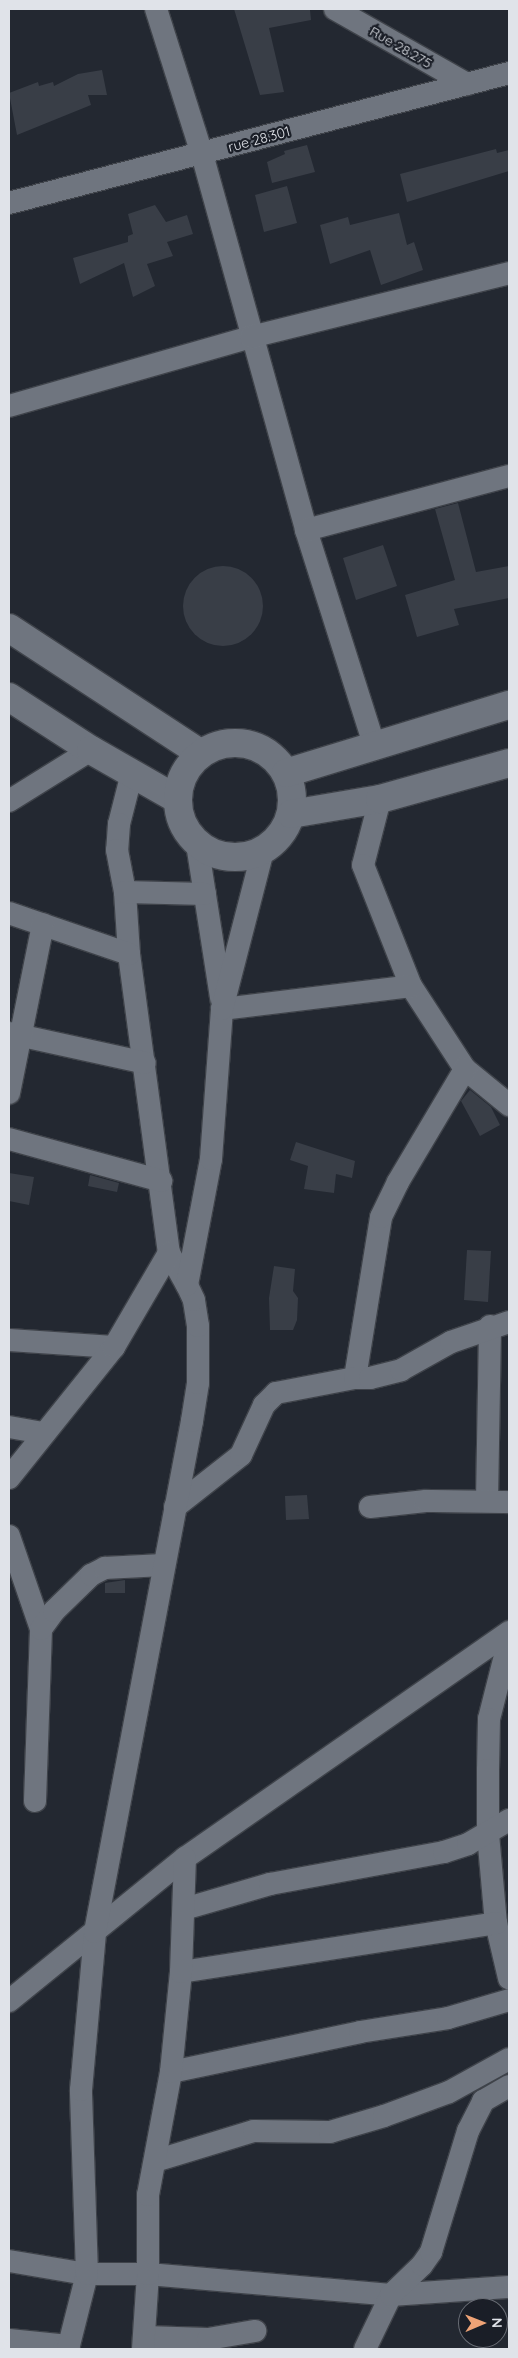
<!DOCTYPE html>
<style>
body{margin:0}
#map{position:relative;width:518px;height:2358px;overflow:hidden;background:#232831;font-family:Quicksand,sans-serif}
div>[style]{position:absolute}
.building>*{inset:0;background:#393e47}
.round{border-radius:50%}
.roads{filter:drop-shadow(1px 0 #3f434a) drop-shadow(-1px 0 #3f434a) drop-shadow(0 1px #3f434a) drop-shadow(0 -1px #3f434a)}
.street>*{height:22px;margin:-11px;padding:0 11px;transform-origin:11px;border-radius:11px;background:#6f757f}
.secondary>*{height:28px;margin:-14px;padding:0 14px;transform-origin:14px;border-radius:14px;background:#6f757f}
.secondary>.ring{margin:-14px;padding:0;box-sizing:content-box;background:none;border:28px solid #6f757f;border-radius:50%}
span{translate:-50% -50%;white-space:nowrap;text-align:center;line-height:1.15;-webkit-text-stroke:4.5px #1a1e27;paint-order:stroke}
.street-label{font-size:14px;color:#e0e3e9}
.frame{position:absolute;inset:0;border:10px solid #e0e3e9;pointer-events:none}
.north{position:absolute;left:458px;top:2298px;width:50px;height:50px;box-sizing:border-box;background:#1a1e27;border:1px solid #696d75;border-radius:50%;rotate:89deg;font-size:14px;font-weight:700;line-height:20px;text-align:center;color:#e0e3e9}
.north::after{content:'';display:block;margin:auto;width:18px;height:22px;background:#efa376;clip-path:polygon(50% 0,100% 100%,50% 72%,0 100%)}
</style>
<div id="map">
<div class="building">
<div style="clip-path:polygon(234px 9px,310px 10px,311px 20px,269px 28px,284px 92px,260px 95px)"></div>
<div style="clip-path:polygon(102px 70px,107px 95px,88px 95px,91px 105px,17px 135px,9px 93px,38px 82px,39px 86px,53px 82px,54px 86px,78px 74px)"></div>
<div style="clip-path:polygon(307px 145px,315px 172px,272px 183px,267px 162px,285px 154px,284px 151px)"></div>
<div style="clip-path:polygon(496px 149px,497px 153px,509px 150px,509px 171px,407px 202px,400px 174px)"></div>
<div style="clip-path:polygon(287px 186px,297px 223px,264px 232px,255px 195px)"></div>
<div style="clip-path:polygon(155px 205px,166px 222px,187px 215px,193px 234px,167px 242px,173px 256px,147px 264px,155px 286px,133px 297px,124px 263px,80px 284px,73px 258px,128px 242px,128px 236px,133px 234px,128px 214px)"></div>
<div style="clip-path:polygon(399px 213px,407px 245px,414px 242px,423px 270px,381px 285px,370px 250px,330px 264px,320px 225px,348px 217px,350px 225px)"></div>
<div style="clip-path:polygon(458px 503px,476px 572px,509px 566px,509px 598px,454px 609px,459px 625px,417px 637px,405px 595px,455px 580px,435px 509px)"></div>
<div style="clip-path:polygon(383px 545px,397px 586px,356px 600px,343px 558px)"></div>
<div class="round" style="left:183px;top:566px;width:80px;height:80px"></div>
<div style="clip-path:polygon(470px 1090px,491px 1107px,500px 1125px,480px 1136px,461px 1101px)"></div>
<div style="clip-path:polygon(296px 1142px,355px 1161px,352px 1178px,336px 1174px,334px 1193px,304px 1189px,308px 1166px,290px 1160px)"></div>
<div style="clip-path:polygon(9px 1173px,34px 1177px,29px 1205px,9px 1201px)"></div>
<div style="clip-path:polygon(90px 1175px,119px 1183px,117px 1192px,88px 1186px)"></div>
<div style="clip-path:polygon(467px 1250px,491px 1251px,488px 1302px,464px 1300px)"></div>
<div style="clip-path:polygon(274px 1266px,295px 1269px,293px 1291px,298px 1298px,297px 1320px,293px 1330px,270px 1330px,269px 1298px)"></div>
<div style="clip-path:polygon(307px 1495px,309px 1519px,286px 1520px,285px 1496px)"></div>
<div style="clip-path:polygon(125px 1580px,125px 1593px,105px 1593px,105px 1583px)"></div>
</div>
<div class="roads">
<div class="street">
<div style="left:156px;top:9px;width:152px;rotate:72.4deg"></div>
<div style="left:202px;top:154px;width:390px;rotate:74.5deg"></div>
<div style="left:306px;top:530px;width:225px;rotate:72.4deg"></div>
<div style="left:335px;top:9px;width:152px;rotate:29.6deg"></div>
<div style="left:9px;top:203px;width:517px;rotate:-14.57deg"></div>
<div style="left:9px;top:406px;width:252px;rotate:-15.9deg"></div>
<div style="left:251px;top:337px;width:266px;rotate:-13.9deg"></div>
<div style="left:306px;top:530px;width:210px;rotate:-14.9deg"></div>
<div style="left:132px;top:773px;width:53px;rotate:104.3deg"></div>
<div style="left:119px;top:824px;width:26px;rotate:94deg"></div>
<div style="left:117px;top:850px;width:43px;rotate:79.2deg"></div>
<div style="left:125px;top:892px;width:62px;rotate:86.3deg"></div>
<div style="left:129px;top:954px;width:302px;rotate:82.4deg"></div>
<div style="left:169px;top:1253px;width:37px;rotate:61deg"></div>
<div style="left:380px;top:799px;width:68px;rotate:104.4deg"></div>
<div style="left:363px;top:865px;width:130px;rotate:68.4deg"></div>
<div style="left:411px;top:986px;width:99px;rotate:57deg"></div>
<div style="left:465px;top:1069px;width:57px;rotate:39.3deg"></div>
<div style="left:9px;top:801px;width:97px;rotate:-31.9deg"></div>
<div style="left:197px;top:844px;width:156px;rotate:81.1deg"></div>
<div style="left:125px;top:892px;width:80px;rotate:1.4deg"></div>
<div style="left:9px;top:913px;width:127px;rotate:18.9deg"></div>
<div style="left:222px;top:1009px;width:190px;rotate:-6.9deg"></div>
<div style="left:9px;top:1033px;width:139px;rotate:12.4deg"></div>
<div style="left:9px;top:1093px;width:172px;rotate:-78.6deg"></div>
<div style="left:9px;top:1139px;width:158px;rotate:15.4deg"></div>
<div style="left:9px;top:1340px;width:105px;rotate:3.8deg"></div>
<div style="left:355px;top:1378px;width:163px;rotate:-80.8deg"></div>
<div style="left:381px;top:1217px;width:39px;rotate:-64deg"></div>
<div style="left:398px;top:1182px;width:131px;rotate:-59.3deg"></div>
<div style="left:9px;top:1427px;width:36px;rotate:10deg"></div>
<div style="left:9px;top:1478px;width:168px;rotate:-51.3deg"></div>
<div style="left:114px;top:1347px;width:109px;rotate:-59.7deg"></div>
<div style="left:487px;top:1501px;width:175px;rotate:-89deg"></div>
<div style="left:175px;top:1507px;width:84px;rotate:-38.2deg"></div>
<div style="left:241px;top:1455px;width:55px;rotate:-65.3deg"></div>
<div style="left:264px;top:1405px;width:17px;rotate:-45deg"></div>
<div style="left:276px;top:1393px;width:80px;rotate:-10.8deg"></div>
<div style="left:355px;top:1378px;width:15px"></div>
<div style="left:370px;top:1378px;width:32px;rotate:-14deg"></div>
<div style="left:401px;top:1370px;width:57px;rotate:-29.2deg"></div>
<div style="left:451px;top:1342px;width:61px;rotate:-19deg"></div>
<div style="left:370px;top:1507px;width:56px;rotate:-6.1deg"></div>
<div style="left:426px;top:1501px;width:83px;rotate:0.7deg"></div>
<div style="left:9px;top:1536px;width:98px;rotate:71deg"></div>
<div style="left:509px;top:1640px;width:81px;rotate:104.2deg"></div>
<div style="left:489px;top:1719px;width:51px;rotate:91.1deg"></div>
<div style="left:488px;top:1770px;width:64px;rotate:90deg"></div>
<div style="left:488px;top:1834px;width:89px;rotate:84.9deg"></div>
<div style="left:496px;top:1923px;width:57px;rotate:76.7deg"></div>
<div style="left:35px;top:1801px;width:172px;rotate:-88deg"></div>
<div style="left:41px;top:1629px;width:22px;rotate:-54deg"></div>
<div style="left:54px;top:1611px;width:52px;rotate:-44.2deg"></div>
<div style="left:91px;top:1575px;width:16px;rotate:-27deg"></div>
<div style="left:105px;top:1568px;width:57px;rotate:-3deg"></div>
<div style="left:184px;top:1909px;width:90px;rotate:-16.2deg"></div>
<div style="left:270px;top:1884px;width:177px;rotate:-10.4deg"></div>
<div style="left:444px;top:1852px;width:25px;rotate:-18deg"></div>
<div style="left:468px;top:1844px;width:48px;rotate:-30.3deg"></div>
<div style="left:181px;top:1972px;width:319px;rotate:-8.8deg"></div>
<div style="left:9px;top:2001px;width:227px;rotate:-39.1deg"></div>
<div style="left:185px;top:1858px;width:395px;rotate:-34.9deg"></div>
<div style="left:171px;top:2072px;width:193px;rotate:-11.9deg"></div>
<div style="left:360px;top:2032px;width:89px;rotate:-9deg"></div>
<div style="left:448px;top:2018px;width:64px;rotate:-16.4deg"></div>
<div style="left:155px;top:2161px;width:103px;rotate:-16.9deg"></div>
<div style="left:254px;top:2131px;width:76px;rotate:0.8deg"></div>
<div style="left:330px;top:2132px;width:56px;rotate:-16.5deg"></div>
<div style="left:384px;top:2116px;width:69px;rotate:-20.3deg"></div>
<div style="left:449px;top:2092px;width:68px;rotate:-28.8deg"></div>
<div style="left:9px;top:2261px;width:79px;rotate:9.5deg"></div>
<div style="left:87px;top:2274px;width:61px"></div>
<div style="left:148px;top:2274px;width:244px;rotate:4.9deg"></div>
<div style="left:391px;top:2295px;width:118px;rotate:-3.9deg"></div>
<div style="left:146px;top:2337px;width:62px;rotate:1.8deg"></div>
<div style="left:208px;top:2339px;width:48px;rotate:-9.7deg"></div>
<div style="left:9px;top:2340px;width:60px;rotate:5.7deg"></div>
<div style="left:69px;top:2346px;width:6px;rotate:149deg"></div>
<div style="left:68px;top:2349px;width:77px;rotate:-75.8deg"></div>
<div style="left:87px;top:2274px;width:184px;rotate:-91.9deg"></div>
<div style="left:81px;top:2090px;width:159px;rotate:-84.9deg"></div>
<div style="left:95px;top:1932px;width:520px;rotate:-79.25deg"></div>
<div style="left:192px;top:1421px;width:38px;rotate:-81deg"></div>
<div style="left:198px;top:1383px;width:57px;rotate:-90deg"></div>
<div style="left:198px;top:1326px;width:26px;rotate:-99deg"></div>
<div style="left:194px;top:1300px;width:17px;rotate:-115deg"></div>
<div style="left:187px;top:1285px;width:128px;rotate:-79.2deg"></div>
<div style="left:211px;top:1159px;width:150px;rotate:-85.8deg"></div>
<div style="left:222px;top:1009px;width:164px;rotate:-75.5deg"></div>
<div style="left:143px;top:2349px;width:75px;rotate:-86.2deg"></div>
<div style="left:148px;top:2274px;width:79px;rotate:-90deg"></div>
<div style="left:148px;top:2195px;width:125px;rotate:-79.4deg"></div>
<div style="left:171px;top:2072px;width:100px;rotate:-84.3deg"></div>
<div style="left:181px;top:1972px;width:114px;rotate:-88deg"></div>
<div style="left:365px;top:2349px;width:60px;rotate:-64.3deg"></div>
<div style="left:391px;top:2295px;width:43px;rotate:-44.1deg"></div>
<div style="left:422px;top:2265px;width:16px;rotate:-55deg"></div>
<div style="left:431px;top:2252px;width:127px;rotate:-73deg"></div>
<div style="left:468px;top:2131px;width:34px;rotate:-63deg"></div>
<div style="left:483px;top:2101px;width:30px;rotate:-30deg"></div>
</div>
<div class="secondary">
<div style="left:9px;top:628px;width:228px;rotate:33.2deg"></div>
<div style="left:9px;top:697px;width:98px;rotate:32.9deg"></div>
<div style="left:91px;top:750px;width:99px;rotate:29.7deg"></div>
<div class="ring" style="left:178px;top:743px;width:86px;height:86px"></div>
<div style="left:286px;top:773px;width:233px;rotate:-17deg"></div>
<div style="left:291px;top:814px;width:90px;rotate:-9.6deg"></div>
<div style="left:380px;top:799px;width:134px;rotate:-15.6deg"></div>
</div>
</div>
<div class="street-label">
<span style="left:401px;top:47px;rotate:30deg">Rue 28.275</span>
<span style="left:259px;top:139px;rotate:-15deg">rue 28.301</span>
</div>
<div class="frame"></div>
<div class="north">N</div>
</div>
